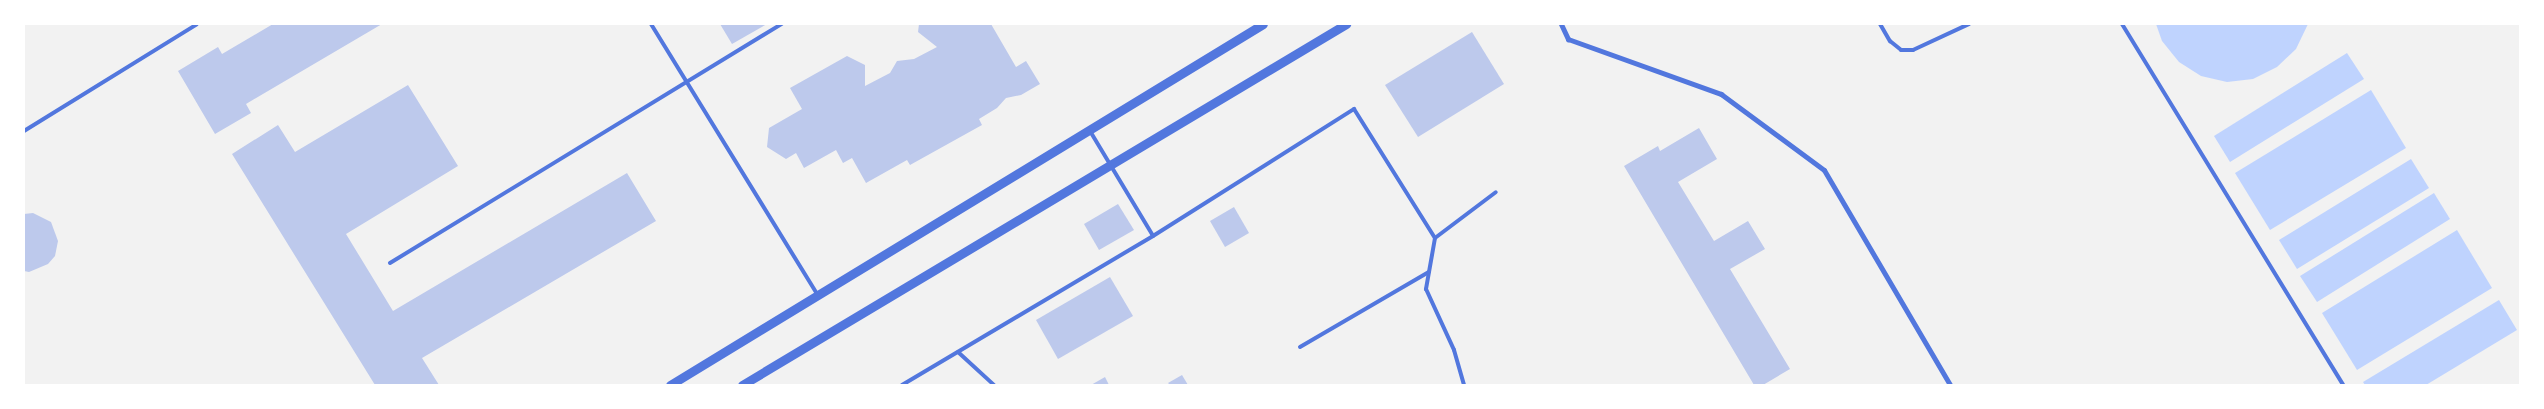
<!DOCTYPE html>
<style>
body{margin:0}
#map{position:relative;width:2544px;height:409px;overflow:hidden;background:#f2f2f2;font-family:Roboto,sans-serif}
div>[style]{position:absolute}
.water>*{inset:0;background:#bfd3fe}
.building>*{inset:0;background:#bdc9ec}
.service>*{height:4px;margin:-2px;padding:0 2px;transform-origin:2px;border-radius:2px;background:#5277de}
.minor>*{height:5px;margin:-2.5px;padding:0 2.5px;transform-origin:2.5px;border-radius:2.5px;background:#5277de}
.tertiary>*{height:9px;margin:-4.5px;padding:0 4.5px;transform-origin:4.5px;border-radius:4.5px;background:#5277de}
span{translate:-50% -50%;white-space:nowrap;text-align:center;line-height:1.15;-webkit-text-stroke:4px #fff;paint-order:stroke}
.frame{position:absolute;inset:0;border:25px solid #fff;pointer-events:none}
</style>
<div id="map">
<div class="water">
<div style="clip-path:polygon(2156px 24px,2308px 24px,2296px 49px,2277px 67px,2253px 79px,2227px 82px,2201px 76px,2179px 62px,2162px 41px)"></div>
<div style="clip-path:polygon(2347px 53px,2364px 79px,2230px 162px,2214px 136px)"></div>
<div style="clip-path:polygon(2371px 90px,2406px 148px,2270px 230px,2235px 173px)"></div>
<div style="clip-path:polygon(2411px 159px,2429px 188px,2297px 269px,2279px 240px)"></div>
<div style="clip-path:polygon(2434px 193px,2450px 219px,2317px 302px,2300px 276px)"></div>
<div style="clip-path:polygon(2457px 230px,2492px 288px,2357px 370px,2322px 313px)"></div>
<div style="clip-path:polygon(2499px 300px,2517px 330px,2426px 385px,2365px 385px,2363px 382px)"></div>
</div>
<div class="building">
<div style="clip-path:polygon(273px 24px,382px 24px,246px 104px,251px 113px,215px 134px,178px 71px,218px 47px,222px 54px)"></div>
<div style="clip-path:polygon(720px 24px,767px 24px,732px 44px)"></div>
<div style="clip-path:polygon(919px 24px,991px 24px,1016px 67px,1026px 61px,1040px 84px,1021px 95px,1006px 98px,997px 108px,979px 119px,982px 125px,910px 165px,907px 160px,866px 183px,852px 158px,843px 163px,836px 150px,804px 168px,796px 153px,786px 159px,767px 147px,769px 128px,802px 109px,790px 88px,847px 56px,865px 65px,865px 86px,890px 73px,897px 61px,914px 59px,937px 47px,918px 32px)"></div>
<div style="clip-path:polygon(1472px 32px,1504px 84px,1418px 137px,1385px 85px)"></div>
<div style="clip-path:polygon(408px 85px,458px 166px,346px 234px,393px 311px,627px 173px,656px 221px,422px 358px,439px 385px,375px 385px,232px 154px,278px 125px,295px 152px)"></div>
<div style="clip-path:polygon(1699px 128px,1717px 159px,1678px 182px,1714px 241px,1748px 221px,1765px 249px,1730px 269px,1790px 369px,1763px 385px,1754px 385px,1624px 166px,1658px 146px,1660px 151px)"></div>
<div style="clip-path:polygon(1118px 204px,1134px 230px,1099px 250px,1084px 224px)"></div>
<div style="clip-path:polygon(1234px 207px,1249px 233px,1225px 247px,1210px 221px)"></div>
<div style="clip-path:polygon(33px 213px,51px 222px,58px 241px,55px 256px,48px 264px,29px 272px,24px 271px,24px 214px)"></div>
<div style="clip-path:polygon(1110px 277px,1133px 316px,1058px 359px,1036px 320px)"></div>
<div style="clip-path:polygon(1182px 375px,1188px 385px,1170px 385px,1168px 383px)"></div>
<div style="clip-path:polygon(1105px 377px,1109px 385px,1091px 385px)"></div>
</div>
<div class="service">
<div style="left:651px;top:24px;width:317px;rotate:58.4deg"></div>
<div style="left:1880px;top:24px;width:20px;rotate:60deg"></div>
<div style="left:1890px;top:41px;width:14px;rotate:39deg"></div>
<div style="left:1901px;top:50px;width:12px"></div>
<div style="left:1913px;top:50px;width:62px;rotate:-24.9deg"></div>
<div style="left:2122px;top:24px;width:423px;rotate:58.5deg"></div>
<div style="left:24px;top:131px;width:203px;rotate:-31.7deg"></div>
<div style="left:1090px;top:131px;width:122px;rotate:59deg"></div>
<div style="left:1435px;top:238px;width:76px;rotate:-37deg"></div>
<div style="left:390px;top:263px;width:459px;rotate:-31.4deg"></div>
<div style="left:1300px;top:347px;width:149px;rotate:-30.2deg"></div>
<div style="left:958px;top:352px;width:49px;rotate:42.5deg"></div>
<div style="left:902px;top:385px;width:292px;rotate:-30.7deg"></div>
<div style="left:1153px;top:236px;width:238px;rotate:-32.3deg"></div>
<div style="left:1354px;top:109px;width:152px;rotate:57.9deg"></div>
<div style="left:1435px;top:238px;width:52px;rotate:100deg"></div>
<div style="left:1426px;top:289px;width:67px;rotate:65.3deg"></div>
<div style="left:1454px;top:350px;width:36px;rotate:74deg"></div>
</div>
<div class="minor">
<div style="left:1561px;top:24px;width:17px;rotate:65deg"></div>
<div style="left:1568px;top:39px;width:163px;rotate:19.8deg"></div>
<div style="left:1721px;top:94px;width:128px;rotate:36.4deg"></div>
<div style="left:1824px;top:170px;width:249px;rotate:59.6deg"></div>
</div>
<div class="tertiary">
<div style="left:670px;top:385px;width:694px;rotate:-31.33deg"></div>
<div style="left:742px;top:385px;width:704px;rotate:-30.87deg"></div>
</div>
<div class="frame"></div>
</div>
